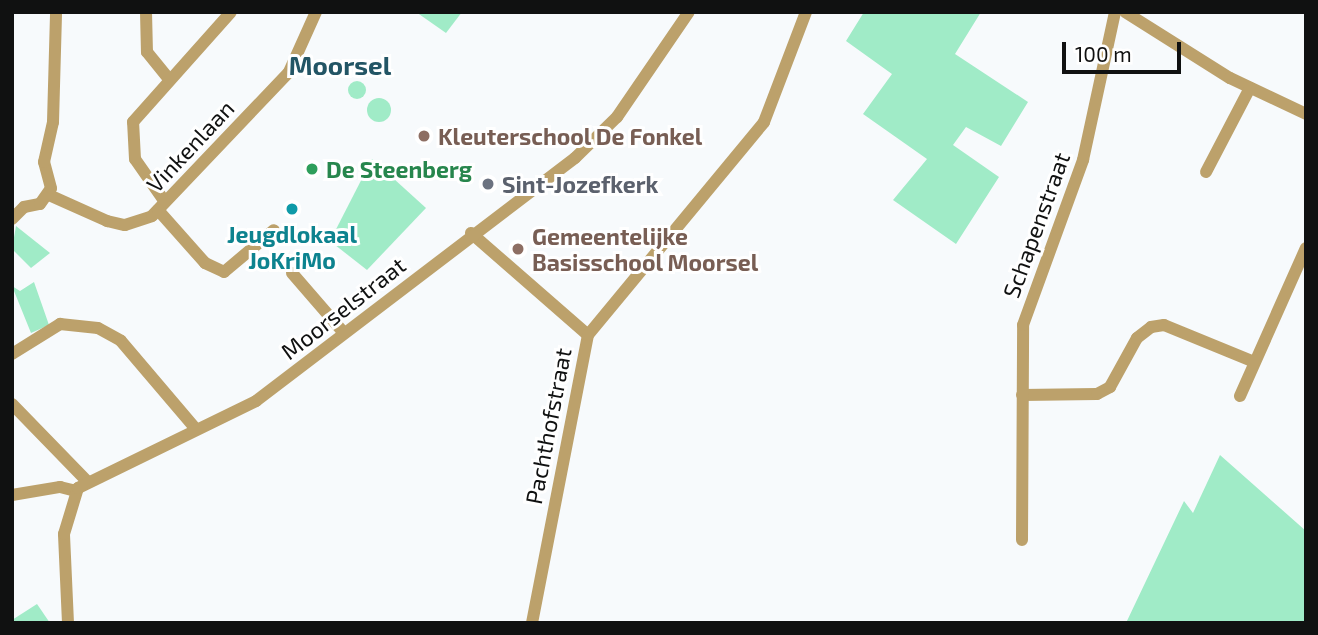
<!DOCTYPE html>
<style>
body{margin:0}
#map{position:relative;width:1318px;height:635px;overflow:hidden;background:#f7fafc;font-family:"Exo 2",sans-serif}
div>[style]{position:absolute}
.green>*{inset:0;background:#a0ebc7}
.round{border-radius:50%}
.minor>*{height:12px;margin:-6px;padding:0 6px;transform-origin:6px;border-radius:6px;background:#bca16b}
.dots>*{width:19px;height:19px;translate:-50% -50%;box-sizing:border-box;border:4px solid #fff;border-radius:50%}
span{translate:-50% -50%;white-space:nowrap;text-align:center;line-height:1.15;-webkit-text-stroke:6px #fff;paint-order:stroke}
.education-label{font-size:23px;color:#785e54;font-weight:700}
.left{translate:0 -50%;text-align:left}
.street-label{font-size:23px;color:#101111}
.leisure-label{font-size:23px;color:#27864d;font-weight:700}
.worship-label{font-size:23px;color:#5b616d;font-weight:700}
.culture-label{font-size:23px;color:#0d838f;font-weight:700}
.quarter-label{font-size:26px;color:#235565;font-weight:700}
.frame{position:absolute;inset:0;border:14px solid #101111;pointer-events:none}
.scale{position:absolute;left:1062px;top:42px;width:119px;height:32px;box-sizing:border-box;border:4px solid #101111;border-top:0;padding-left:9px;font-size:21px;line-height:24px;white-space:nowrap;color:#101111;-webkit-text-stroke:5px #fff;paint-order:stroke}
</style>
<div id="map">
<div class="green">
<div style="clip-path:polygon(416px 12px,462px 12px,446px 33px)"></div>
<div style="clip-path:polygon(864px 12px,981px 12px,955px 54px,1028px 102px,1001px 146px,966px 127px,953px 145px,999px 177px,956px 244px,893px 200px,927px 159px,863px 114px,892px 74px,846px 41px)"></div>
<div class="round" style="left:348px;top:81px;width:18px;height:18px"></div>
<div class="round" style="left:367px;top:98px;width:24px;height:24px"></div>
<div style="clip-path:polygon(372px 159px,426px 208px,367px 270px,330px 241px)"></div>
<div style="clip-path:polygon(16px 226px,50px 253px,31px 268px,12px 249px)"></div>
<div style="clip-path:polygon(34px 282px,49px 325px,31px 333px,12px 286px,20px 291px)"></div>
<div style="clip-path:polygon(1220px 455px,1306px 531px,1306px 623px,1126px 623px,1184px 501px,1193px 513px)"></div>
<div style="clip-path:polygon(37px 604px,50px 623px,12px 623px,12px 620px)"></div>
</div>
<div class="minor">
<div style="left:146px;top:12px;width:40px;rotate:88.6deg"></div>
<div style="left:147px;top:52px;width:33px;rotate:51deg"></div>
<div style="left:1125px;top:12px;width:124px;rotate:32.2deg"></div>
<div style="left:1230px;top:78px;width:84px;rotate:25.3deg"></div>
<div style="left:1206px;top:172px;width:95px;rotate:-62.4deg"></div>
<div style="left:49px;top:195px;width:64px;rotate:24.1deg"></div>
<div style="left:107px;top:221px;width:18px;rotate:13deg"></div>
<div style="left:125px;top:225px;width:28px;rotate:-18deg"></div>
<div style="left:152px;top:216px;width:199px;rotate:-46.4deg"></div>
<div style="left:289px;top:72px;width:66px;rotate:-65.8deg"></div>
<div style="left:165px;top:202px;width:52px;rotate:-124.9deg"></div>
<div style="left:135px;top:159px;width:37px;rotate:-93deg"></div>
<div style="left:133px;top:122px;width:147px;rotate:-48.3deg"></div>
<div style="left:158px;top:210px;width:71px;rotate:48.4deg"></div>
<div style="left:205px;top:263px;width:21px;rotate:25deg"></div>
<div style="left:224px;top:272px;width:65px;rotate:-40deg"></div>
<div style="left:12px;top:219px;width:17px;rotate:-45deg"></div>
<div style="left:24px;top:207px;width:16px;rotate:-11deg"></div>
<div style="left:40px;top:204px;width:19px;rotate:-55deg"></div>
<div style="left:51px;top:188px;width:27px;rotate:-105deg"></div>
<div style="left:44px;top:162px;width:41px;rotate:-77.3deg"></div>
<div style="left:53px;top:122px;width:110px;rotate:-88.4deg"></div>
<div style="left:471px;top:233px;width:155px;rotate:41.1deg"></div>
<div style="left:292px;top:273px;width:79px;rotate:49.1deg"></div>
<div style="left:12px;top:354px;width:57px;rotate:-32deg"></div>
<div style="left:60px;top:324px;width:38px;rotate:6deg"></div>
<div style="left:98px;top:328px;width:26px;rotate:29deg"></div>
<div style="left:121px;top:341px;width:116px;rotate:49.6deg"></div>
<div style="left:1022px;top:395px;width:75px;rotate:-0.8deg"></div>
<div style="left:1097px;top:394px;width:15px;rotate:-28deg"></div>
<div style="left:1110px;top:387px;width:56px;rotate:-61.1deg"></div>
<div style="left:1137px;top:338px;width:18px;rotate:-38deg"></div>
<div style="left:1151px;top:327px;width:13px;rotate:-9deg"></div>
<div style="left:1164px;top:325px;width:97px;rotate:22.3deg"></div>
<div style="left:1240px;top:396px;width:162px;rotate:-66deg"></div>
<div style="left:12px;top:404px;width:107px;rotate:45.8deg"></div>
<div style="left:12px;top:495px;width:49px;rotate:-9.5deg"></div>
<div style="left:60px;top:487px;width:16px;rotate:14deg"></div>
<div style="left:1022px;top:540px;width:215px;rotate:-89.7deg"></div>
<div style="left:1023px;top:325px;width:176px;rotate:-70deg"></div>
<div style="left:1083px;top:160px;width:151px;rotate:-77.8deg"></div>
<div style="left:68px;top:623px;width:89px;rotate:-92.6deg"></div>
<div style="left:64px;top:534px;width:48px;rotate:-73.1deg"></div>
<div style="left:78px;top:488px;width:198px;rotate:-26deg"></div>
<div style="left:256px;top:401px;width:401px;rotate:-37.3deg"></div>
<div style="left:575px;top:158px;width:59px;rotate:-44.3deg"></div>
<div style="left:617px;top:117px;width:127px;rotate:-55.6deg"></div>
<div style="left:532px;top:623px;width:293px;rotate:-79deg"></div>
<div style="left:588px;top:335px;width:276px;rotate:-50.4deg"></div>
<div style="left:764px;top:122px;width:118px;rotate:-69.1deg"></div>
</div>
<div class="dots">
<div style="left:424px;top:136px;background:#8d6e63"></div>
<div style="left:312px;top:169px;background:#2e9e5b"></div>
<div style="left:488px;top:184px;background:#6b7280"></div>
<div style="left:292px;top:209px;background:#0f9aa8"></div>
<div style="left:518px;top:249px;background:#8d6e63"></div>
</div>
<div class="education-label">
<span class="left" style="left:438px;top:136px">Kleuterschool De Fonkel</span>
<span class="left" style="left:532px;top:249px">Gemeentelijke<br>Basisschool Moorsel</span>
</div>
<div class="street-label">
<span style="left:190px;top:146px;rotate:-47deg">Vinkenlaan</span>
<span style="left:1036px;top:225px;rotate:-70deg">Schapenstraat</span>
<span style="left:343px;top:308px;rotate:-38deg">Moorselstraat</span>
<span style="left:548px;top:426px;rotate:-79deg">Pachthofstraat</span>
</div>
<div class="leisure-label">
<span class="left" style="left:326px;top:169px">De Steenberg</span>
</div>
<div class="worship-label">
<span class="left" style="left:502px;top:184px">Sint-Jozefkerk</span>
</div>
<div class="culture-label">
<span style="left:292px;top:247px">Jeugdlokaal<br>JoKriMo</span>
</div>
<div class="quarter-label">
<span style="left:340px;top:65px">Moorsel</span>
</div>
<div class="frame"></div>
<div class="scale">100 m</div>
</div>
